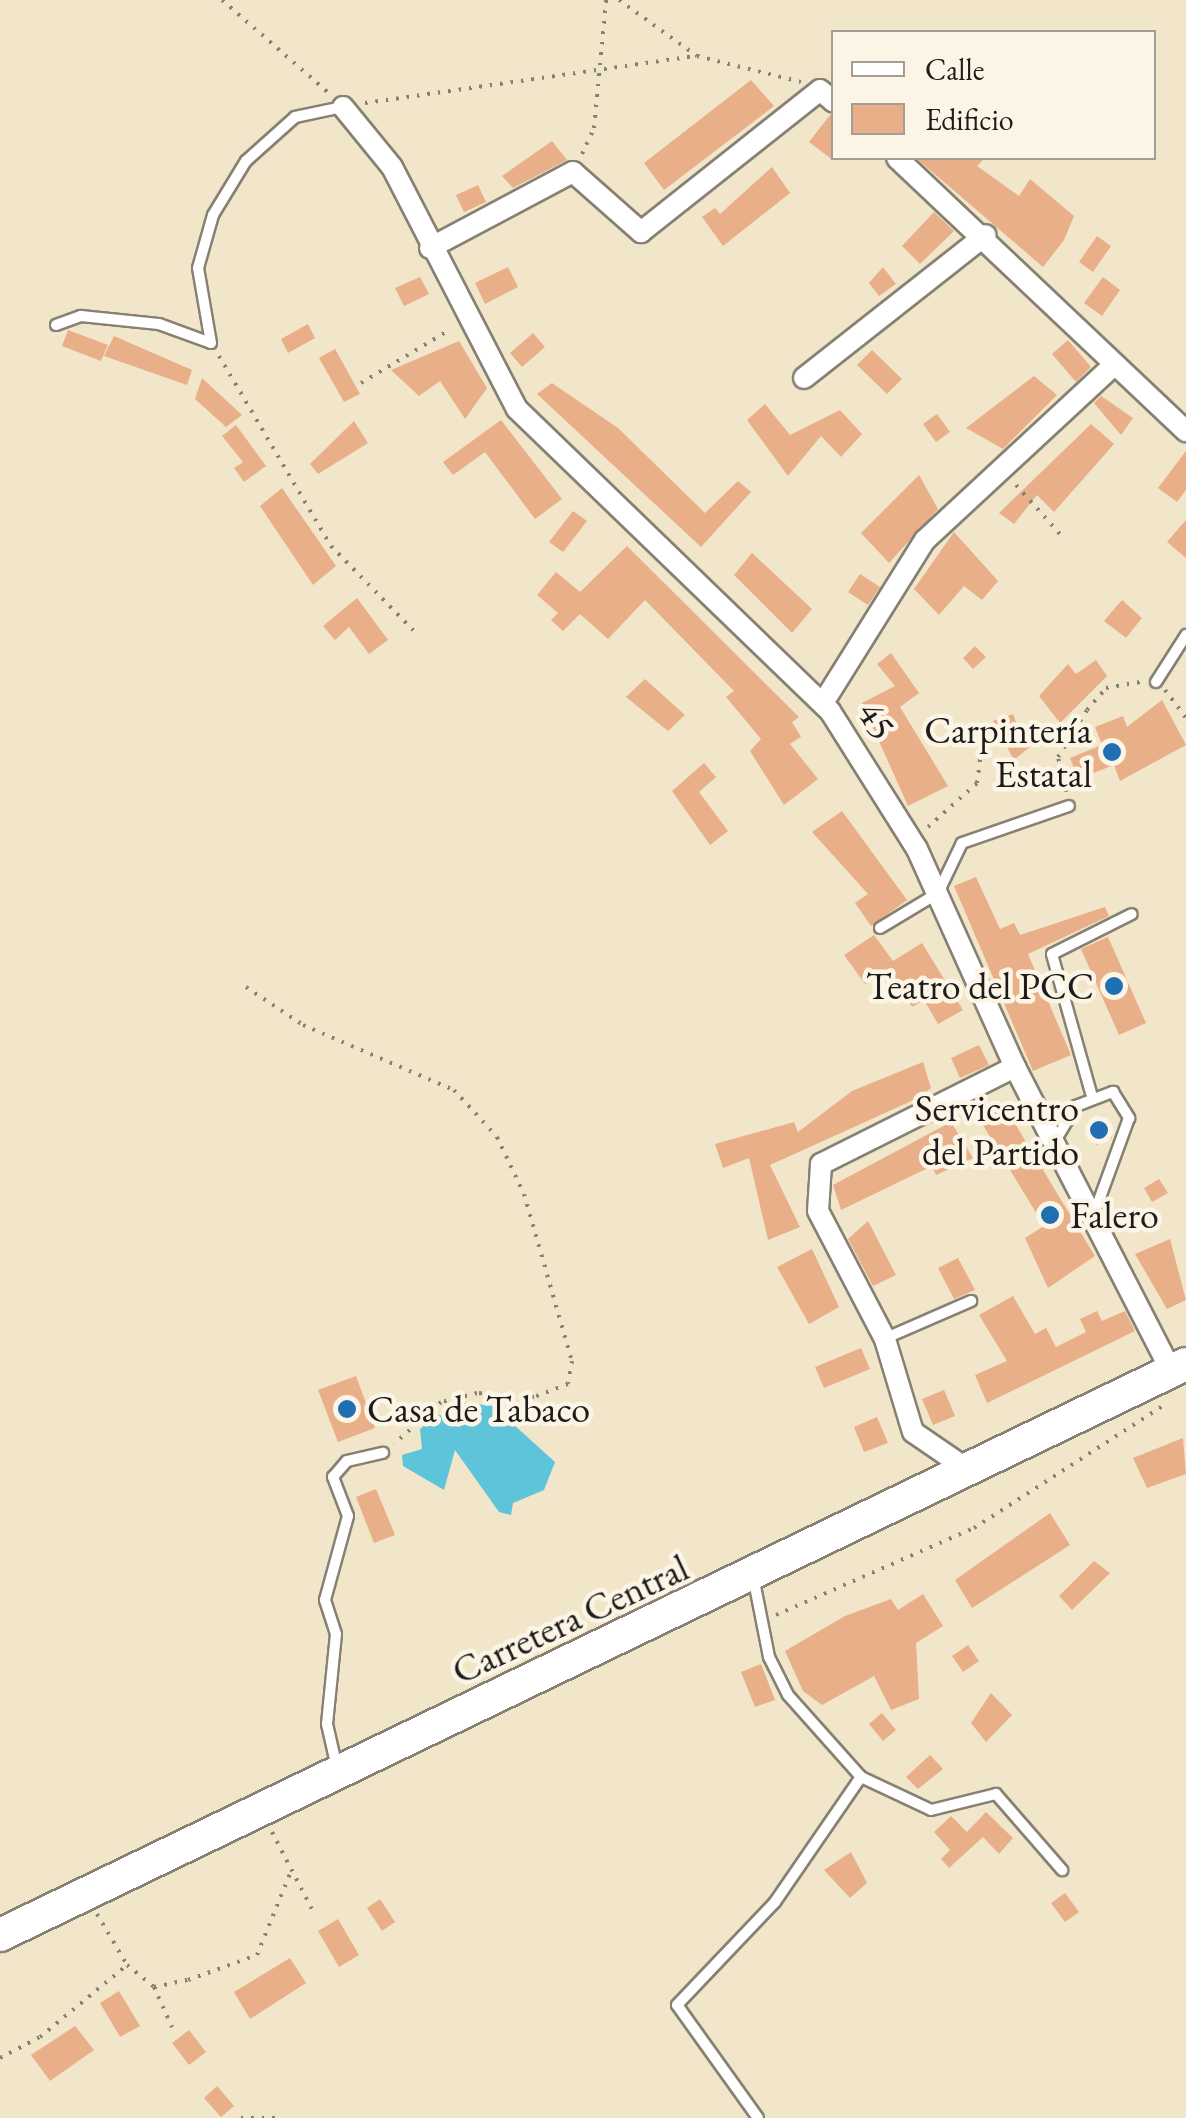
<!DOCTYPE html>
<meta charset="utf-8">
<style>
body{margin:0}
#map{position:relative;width:1186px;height:2118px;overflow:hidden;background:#f1e6ca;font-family:"EB Garamond",serif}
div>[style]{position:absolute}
.water>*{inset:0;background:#5dc4da}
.building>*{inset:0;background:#e8af88}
.path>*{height:4px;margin-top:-2px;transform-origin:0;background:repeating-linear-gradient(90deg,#868173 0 2.5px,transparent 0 10.5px)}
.roads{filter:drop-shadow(2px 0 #868173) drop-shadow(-2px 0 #868173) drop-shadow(0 2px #868173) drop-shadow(0 -2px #868173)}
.lane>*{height:10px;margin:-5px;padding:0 5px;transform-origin:5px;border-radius:5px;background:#fff}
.street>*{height:20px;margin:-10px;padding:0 10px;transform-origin:10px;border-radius:10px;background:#fff}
.primary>*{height:32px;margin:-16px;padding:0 16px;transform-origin:16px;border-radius:16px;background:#fff}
.dots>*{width:28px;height:28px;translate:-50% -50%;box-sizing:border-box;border:5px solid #fcf5e5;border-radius:50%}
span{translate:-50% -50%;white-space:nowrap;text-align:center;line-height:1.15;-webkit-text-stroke:9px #fcf5e5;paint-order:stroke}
.street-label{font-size:38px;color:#1c1c1c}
.poi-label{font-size:38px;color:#1c1c1c}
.right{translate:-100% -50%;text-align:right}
.left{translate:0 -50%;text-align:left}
.legend{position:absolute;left:831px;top:30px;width:325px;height:130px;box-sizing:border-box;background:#fcf5e5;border:2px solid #a29e95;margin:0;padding:12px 18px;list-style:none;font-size:30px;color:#1c1c1c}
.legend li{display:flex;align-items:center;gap:20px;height:50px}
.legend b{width:50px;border:2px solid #a29e95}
</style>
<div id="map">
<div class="water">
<div style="clip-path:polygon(459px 1402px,493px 1406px,555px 1462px,544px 1490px,513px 1503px,511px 1515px,499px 1512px,455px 1450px,444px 1490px,403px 1466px,402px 1455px,422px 1449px,420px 1429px,437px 1415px,457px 1417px)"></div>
</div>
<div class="building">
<div style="clip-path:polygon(751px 80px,774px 106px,664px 190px,644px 163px)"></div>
<div style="clip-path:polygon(830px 115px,834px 115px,834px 161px,809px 142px)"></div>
<div style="clip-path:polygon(552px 141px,567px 160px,513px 188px,502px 176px)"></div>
<div style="clip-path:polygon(916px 158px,985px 158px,977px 166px,1019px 196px,1030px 179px,1074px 216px,1064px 240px,1043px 267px)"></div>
<div style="clip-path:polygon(772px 167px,790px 193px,723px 246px,702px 217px,715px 208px,720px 214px)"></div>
<div style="clip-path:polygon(478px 185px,486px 202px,464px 212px,456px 195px)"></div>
<div style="clip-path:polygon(934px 212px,954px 231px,920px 264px,902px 246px)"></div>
<div style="clip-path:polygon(1097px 236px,1111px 246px,1093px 272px,1079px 262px)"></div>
<div style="clip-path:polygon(508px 267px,518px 287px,485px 304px,475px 283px)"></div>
<div style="clip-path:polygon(883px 267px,896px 284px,879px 296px,869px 283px)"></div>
<div style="clip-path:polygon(420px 277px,429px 294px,404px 306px,395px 288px)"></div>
<div style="clip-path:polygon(1103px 277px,1120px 290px,1102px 316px,1084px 303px)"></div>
<div style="clip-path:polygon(308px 324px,315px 338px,288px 353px,281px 339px)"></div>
<div style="clip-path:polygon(68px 330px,108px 345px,101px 361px,62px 346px)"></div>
<div style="clip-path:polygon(533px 333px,545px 347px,522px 367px,510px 353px)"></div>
<div style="clip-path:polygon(114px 336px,192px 370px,187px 385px,104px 356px)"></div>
<div style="clip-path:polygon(1068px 340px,1091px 367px,1076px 382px,1052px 354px)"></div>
<div style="clip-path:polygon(459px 341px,487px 388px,465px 419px,440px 381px,419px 396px,391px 370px)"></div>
<div style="clip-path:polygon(335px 349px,360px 394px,344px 402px,319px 358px)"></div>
<div style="clip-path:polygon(872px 350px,902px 379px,887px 394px,857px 365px)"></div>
<div style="clip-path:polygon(1034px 376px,1057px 395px,1003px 449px,966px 428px)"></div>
<div style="clip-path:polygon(202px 378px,242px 415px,226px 427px,195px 399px)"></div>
<div style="clip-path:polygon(552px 383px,618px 428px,705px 513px,738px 481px,751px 492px,701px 547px,537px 394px)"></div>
<div style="clip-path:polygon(1101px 396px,1133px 418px,1121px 435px,1094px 403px)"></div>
<div style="clip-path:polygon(765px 404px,790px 435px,840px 410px,862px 434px,841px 457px,821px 436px,788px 476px,747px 420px)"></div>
<div style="clip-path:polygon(937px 414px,950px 432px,936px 442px,923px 424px)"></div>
<div style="clip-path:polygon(501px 420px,562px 499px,535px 519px,485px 452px,453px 475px,443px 462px)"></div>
<div style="clip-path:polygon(354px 421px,368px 443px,318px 474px,310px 464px)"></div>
<div style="clip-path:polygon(1091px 424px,1114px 444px,1054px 512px,1037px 495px,1014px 524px,999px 513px)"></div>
<div style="clip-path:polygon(236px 425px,266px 466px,244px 482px,234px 468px,243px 462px,222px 436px)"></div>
<div style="clip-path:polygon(1186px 451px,1186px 490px,1177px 502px,1158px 488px)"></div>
<div style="clip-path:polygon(919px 475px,938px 509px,889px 563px,861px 533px)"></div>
<div style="clip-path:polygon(282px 488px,336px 566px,313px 585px,260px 506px)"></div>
<div style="clip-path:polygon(573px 511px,587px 521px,563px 552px,549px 542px)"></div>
<div style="clip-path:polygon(1186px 520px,1186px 558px,1167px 542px)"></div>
<div style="clip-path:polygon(954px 532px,998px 581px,982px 600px,964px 586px,939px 615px,914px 589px)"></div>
<div style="clip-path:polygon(627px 546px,799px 717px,792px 722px,801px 737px,790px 744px,818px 779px,784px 805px,750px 751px,761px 739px,726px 697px,734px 691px,645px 600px,608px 639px,580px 614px,563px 631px,551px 620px,558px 613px,537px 595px,556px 572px,580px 592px)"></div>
<div style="clip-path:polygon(752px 553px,812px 609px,792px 633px,734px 575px)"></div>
<div style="clip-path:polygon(860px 574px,880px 587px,868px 605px,848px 592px)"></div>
<div style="clip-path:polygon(357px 598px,388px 640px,369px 654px,349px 627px,335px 640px,323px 626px)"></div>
<div style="clip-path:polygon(1122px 600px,1142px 618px,1126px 638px,1104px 621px)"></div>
<div style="clip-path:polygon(975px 646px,986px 657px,973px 669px,963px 658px)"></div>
<div style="clip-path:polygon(891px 653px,919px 693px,900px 707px,948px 786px,908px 806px,862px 703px,895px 686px,877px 664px)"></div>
<div style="clip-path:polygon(1096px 660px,1107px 676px,1060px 723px,1039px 696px,1068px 664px,1076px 674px)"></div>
<div style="clip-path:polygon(645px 679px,685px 715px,668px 731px,626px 697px)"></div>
<div style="clip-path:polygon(1162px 700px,1186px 745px,1120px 781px,1114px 765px,1078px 779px,1070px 758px,1102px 745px,1095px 727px,1123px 716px,1127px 727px)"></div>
<div style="clip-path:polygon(1013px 714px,1021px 736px,1057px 725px,1014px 760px,993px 721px)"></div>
<div style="clip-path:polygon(704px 763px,716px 777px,699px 792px,728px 831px,710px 845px,672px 791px)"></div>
<div style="clip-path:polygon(842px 811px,907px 900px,871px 926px,855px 903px,868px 894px,812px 832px)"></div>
<div style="clip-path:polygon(976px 877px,1000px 929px,1014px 923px,1020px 935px,1105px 907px,1109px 916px,1028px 954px,1071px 1055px,1033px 1071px,954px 886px)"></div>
<div style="clip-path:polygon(874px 935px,893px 961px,922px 943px,963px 1010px,938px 1024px,924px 1000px,912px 1007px,891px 970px,865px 984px,844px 955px)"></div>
<div style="clip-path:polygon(1108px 937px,1146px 1023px,1119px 1035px,1081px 949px)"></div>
<div style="clip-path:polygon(979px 1045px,989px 1065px,960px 1078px,951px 1058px)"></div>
<div style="clip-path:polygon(923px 1062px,931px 1088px,918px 1098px,770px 1165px,800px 1227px,768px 1240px,749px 1158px,723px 1168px,715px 1144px,794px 1122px,798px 1132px,852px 1091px)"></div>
<div style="clip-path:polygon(1002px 1102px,1095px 1256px,1048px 1288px,1025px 1238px,1044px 1226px,978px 1117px)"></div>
<div style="clip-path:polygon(1103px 1116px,1112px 1138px,1096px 1145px,1086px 1123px)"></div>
<div style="clip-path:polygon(951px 1122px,973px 1158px,936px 1175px,932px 1166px,841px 1210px,833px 1185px)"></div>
<div style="clip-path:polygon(1159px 1179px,1168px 1193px,1152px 1202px,1144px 1188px)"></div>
<div style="clip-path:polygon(868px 1221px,896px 1275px,873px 1286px,848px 1239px)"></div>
<div style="clip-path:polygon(1170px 1239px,1186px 1300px,1167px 1309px,1135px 1254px)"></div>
<div style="clip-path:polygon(812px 1249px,839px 1307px,809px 1324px,777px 1267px)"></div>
<div style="clip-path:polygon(958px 1258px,975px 1290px,954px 1299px,938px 1268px)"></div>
<div style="clip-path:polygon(1013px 1296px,1035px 1334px,1046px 1328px,1056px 1347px,1086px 1332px,1080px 1319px,1097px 1311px,1102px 1321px,1125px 1311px,1135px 1331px,987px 1403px,975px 1375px,1007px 1361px,979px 1315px)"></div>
<div style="clip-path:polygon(861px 1348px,870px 1369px,824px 1388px,815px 1367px)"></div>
<div style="clip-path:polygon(356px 1376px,375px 1428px,338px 1442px,318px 1390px)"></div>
<div style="clip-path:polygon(944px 1390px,955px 1416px,933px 1425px,922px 1399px)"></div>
<div style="clip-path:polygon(877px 1417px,888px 1443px,864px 1452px,854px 1427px)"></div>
<div style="clip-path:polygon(1183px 1438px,1186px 1474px,1147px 1488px,1133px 1458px)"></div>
<div style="clip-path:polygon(376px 1489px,395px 1535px,374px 1543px,356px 1497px)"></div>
<div style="clip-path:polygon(1050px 1513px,1070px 1545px,972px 1608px,955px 1580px)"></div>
<div style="clip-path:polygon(1094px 1561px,1110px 1573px,1072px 1610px,1059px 1596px)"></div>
<div style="clip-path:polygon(923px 1594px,943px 1626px,916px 1643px,919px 1699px,891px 1710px,874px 1676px,822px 1705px,803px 1691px,785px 1651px,845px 1616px,891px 1599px,898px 1610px)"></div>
<div style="clip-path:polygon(968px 1645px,979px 1661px,963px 1672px,952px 1656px)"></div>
<div style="clip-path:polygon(761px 1664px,775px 1700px,755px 1707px,741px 1672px)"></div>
<div style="clip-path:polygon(991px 1693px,1012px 1715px,986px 1742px,971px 1723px)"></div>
<div style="clip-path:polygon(882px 1713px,896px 1730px,883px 1741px,869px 1724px)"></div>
<div style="clip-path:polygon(930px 1755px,943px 1769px,918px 1789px,906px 1777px)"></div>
<div style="clip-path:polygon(986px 1812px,1013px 1838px,999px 1854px,983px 1837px,949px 1868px,941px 1859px,950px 1850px,934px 1832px,951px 1816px,967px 1832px)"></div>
<div style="clip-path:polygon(851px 1852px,867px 1883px,850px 1898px,824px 1870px)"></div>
<div style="clip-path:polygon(1065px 1893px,1079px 1912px,1065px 1922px,1051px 1903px)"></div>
<div style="clip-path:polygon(380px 1899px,395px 1922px,382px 1931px,367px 1908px)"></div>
<div style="clip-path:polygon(338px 1919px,359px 1955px,339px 1967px,318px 1931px)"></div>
<div style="clip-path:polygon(290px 1958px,306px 1983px,250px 2019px,234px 1992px)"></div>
<div style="clip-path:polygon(119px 1991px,140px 2026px,120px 2037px,100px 2003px)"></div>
<div style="clip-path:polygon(75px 2026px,94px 2050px,50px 2081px,31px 2055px)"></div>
<div style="clip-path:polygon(189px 2030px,206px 2052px,189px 2065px,172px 2043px)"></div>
<div style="clip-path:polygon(217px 2086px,234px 2106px,221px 2117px,204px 2098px)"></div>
</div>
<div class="path">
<div style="left:222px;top:0;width:145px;rotate:41.1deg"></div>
<div style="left:619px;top:0;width:96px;rotate:35.7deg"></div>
<div style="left:697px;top:56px;width:107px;rotate:14deg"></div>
<div style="left:365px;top:103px;width:335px;rotate:-8.1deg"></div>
<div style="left:582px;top:154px;width:29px;rotate:-65deg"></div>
<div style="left:594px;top:128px;width:129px;rotate:-84.6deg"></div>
<div style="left:219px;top:356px;width:221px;rotate:59.5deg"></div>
<div style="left:331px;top:546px;width:119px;rotate:45.7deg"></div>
<div style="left:361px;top:383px;width:105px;rotate:-31deg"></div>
<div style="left:1016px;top:485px;width:66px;rotate:48.1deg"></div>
<div style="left:1165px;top:690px;width:35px;rotate:53deg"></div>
<div style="left:1066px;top:792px;width:36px;rotate:-103deg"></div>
<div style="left:1058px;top:757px;width:55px;rotate:-58.3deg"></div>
<div style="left:1087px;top:710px;width:29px;rotate:-49deg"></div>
<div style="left:1106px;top:688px;width:39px;rotate:-10deg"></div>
<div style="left:928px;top:827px;width:66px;rotate:-41.9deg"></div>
<div style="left:977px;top:783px;width:46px;rotate:-82.6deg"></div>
<div style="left:246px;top:987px;width:69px;rotate:33.7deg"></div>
<div style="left:303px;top:1025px;width:164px;rotate:23.3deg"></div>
<div style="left:454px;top:1090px;width:64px;rotate:47.5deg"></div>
<div style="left:497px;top:1137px;width:63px;rotate:64.7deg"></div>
<div style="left:524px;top:1194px;width:174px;rotate:74deg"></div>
<div style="left:572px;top:1361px;width:23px;rotate:100deg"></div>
<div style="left:568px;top:1384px;width:36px;rotate:159deg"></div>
<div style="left:534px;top:1397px;width:57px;rotate:-176deg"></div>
<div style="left:477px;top:1393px;width:37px;rotate:166deg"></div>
<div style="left:441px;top:1402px;width:63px;rotate:138.2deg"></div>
<div style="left:776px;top:1615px;width:216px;rotate:-23.7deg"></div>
<div style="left:974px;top:1528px;width:226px;rotate:-32.9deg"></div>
<div style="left:272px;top:1832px;width:93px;rotate:62.6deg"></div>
<div style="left:97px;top:1914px;width:59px;rotate:59.5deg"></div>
<div style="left:127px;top:1965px;width:35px;rotate:39deg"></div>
<div style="left:154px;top:1987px;width:35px;rotate:-12deg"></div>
<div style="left:188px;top:1980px;width:73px;rotate:-19.9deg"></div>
<div style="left:257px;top:1955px;width:93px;rotate:-67.9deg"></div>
<div style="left:154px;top:1987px;width:44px;rotate:65.8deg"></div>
<div style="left:0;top:2058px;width:45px;rotate:-27.7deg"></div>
<div style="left:40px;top:2037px;width:113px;rotate:-39.6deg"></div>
<div style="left:241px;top:2118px;width:42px"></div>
</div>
<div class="roads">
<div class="lane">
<div style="left:56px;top:325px;width:27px;rotate:-20deg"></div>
<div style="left:81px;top:316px;width:78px;rotate:5.9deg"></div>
<div style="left:159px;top:324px;width:55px;rotate:20.1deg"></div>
<div style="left:211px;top:343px;width:76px;rotate:-99.8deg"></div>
<div style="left:198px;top:268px;width:55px;rotate:-74.2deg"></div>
<div style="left:213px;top:215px;width:63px;rotate:-58.6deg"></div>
<div style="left:246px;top:161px;width:66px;rotate:-41.9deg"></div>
<div style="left:295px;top:117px;width:49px;rotate:-11.8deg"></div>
<div style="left:1156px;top:682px;width:56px;rotate:-57.4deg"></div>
<div style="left:880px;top:928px;width:68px;rotate:-31.1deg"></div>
<div style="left:938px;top:893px;width:55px;rotate:-64.4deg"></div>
<div style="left:962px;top:843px;width:113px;rotate:-19.1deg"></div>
<div style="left:1091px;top:1093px;width:144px;rotate:-105.7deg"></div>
<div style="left:1052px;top:954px;width:89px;rotate:-26.6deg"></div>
<div style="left:1055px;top:1141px;width:41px;rotate:-59deg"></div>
<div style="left:1076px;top:1106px;width:40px;rotate:-21deg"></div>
<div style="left:1113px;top:1092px;width:31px;rotate:58deg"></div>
<div style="left:1129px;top:1118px;width:102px;rotate:110deg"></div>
<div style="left:886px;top:1338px;width:93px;rotate:-23.5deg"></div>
<div style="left:753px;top:1576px;width:83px;rotate:78.8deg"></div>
<div style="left:769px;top:1657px;width:42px;rotate:63.4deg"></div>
<div style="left:788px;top:1695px;width:110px;rotate:48.3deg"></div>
<div style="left:861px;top:1777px;width:77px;rotate:25.2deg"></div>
<div style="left:931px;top:1810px;width:67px;rotate:-13.8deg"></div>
<div style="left:996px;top:1794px;width:101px;rotate:49deg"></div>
<div style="left:337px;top:1768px;width:45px;rotate:-102.8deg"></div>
<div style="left:327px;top:1724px;width:90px;rotate:-84.3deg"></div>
<div style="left:336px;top:1634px;width:36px;rotate:-108deg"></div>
<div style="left:325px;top:1600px;width:87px;rotate:-74.7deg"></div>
<div style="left:348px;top:1516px;width:42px;rotate:-111deg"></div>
<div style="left:333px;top:1477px;width:21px;rotate:-49deg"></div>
<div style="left:347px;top:1461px;width:37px;rotate:-13deg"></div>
<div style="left:758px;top:2118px;width:139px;rotate:-125.6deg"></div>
<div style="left:677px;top:2005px;width:142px;rotate:-46.4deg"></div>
<div style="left:775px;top:1902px;width:152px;rotate:-55.5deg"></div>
</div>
<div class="street">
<div style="left:343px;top:107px;width:77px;rotate:50.8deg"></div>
<div style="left:392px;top:167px;width:272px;rotate:62.7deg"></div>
<div style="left:517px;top:409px;width:435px;rotate:44deg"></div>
<div style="left:830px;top:711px;width:163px;rotate:57.8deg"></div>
<div style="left:917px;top:849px;width:239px;rotate:65.8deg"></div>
<div style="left:1015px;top:1067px;width:342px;rotate:62.8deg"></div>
<div style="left:897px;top:158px;width:398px;rotate:43.4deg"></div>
<div style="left:430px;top:248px;width:162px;rotate:-28deg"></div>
<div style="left:573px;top:172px;width:91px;rotate:41.4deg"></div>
<div style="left:641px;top:232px;width:228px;rotate:-38.4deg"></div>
<div style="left:820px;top:90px;width:18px;rotate:41deg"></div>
<div style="left:804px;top:378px;width:231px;rotate:-38.2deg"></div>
<div style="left:823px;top:703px;width:192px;rotate:-58deg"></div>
<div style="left:925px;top:540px;width:255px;rotate:-42.8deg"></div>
<div style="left:967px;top:1469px;width:65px;rotate:-145.6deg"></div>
<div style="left:913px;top:1432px;width:97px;rotate:-106.8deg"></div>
<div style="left:885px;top:1339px;width:144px;rotate:-117.6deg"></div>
<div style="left:818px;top:1211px;width:47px;rotate:-86.3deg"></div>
<div style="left:821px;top:1164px;width:217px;rotate:-26.6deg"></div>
</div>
<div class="primary">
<div style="left:0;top:1935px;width:1316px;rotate:-25.71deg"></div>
</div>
</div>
<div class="dots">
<div style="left:1112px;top:752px;background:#1f6fb2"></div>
<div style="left:1114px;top:986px;background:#1f6fb2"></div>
<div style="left:1099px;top:1130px;background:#1f6fb2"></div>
<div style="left:1050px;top:1215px;background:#1f6fb2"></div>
<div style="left:347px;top:1409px;background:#1f6fb2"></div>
</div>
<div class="street-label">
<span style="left:877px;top:720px;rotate:57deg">45</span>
<span style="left:570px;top:1619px;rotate:-25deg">Carretera Central</span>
</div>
<div class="poi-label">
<span class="right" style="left:1092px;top:752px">Carpintería<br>Estatal</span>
<span class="right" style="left:1094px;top:986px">Teatro del PCC</span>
<span class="right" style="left:1079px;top:1130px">Servicentro<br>del Partido</span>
<span class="left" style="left:1070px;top:1215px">Falero</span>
<span class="left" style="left:367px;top:1409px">Casa de Tabaco</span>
</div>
<ul class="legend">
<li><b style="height:12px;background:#fff"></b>Calle</li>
<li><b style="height:28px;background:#e8af88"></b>Edificio</li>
</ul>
</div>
